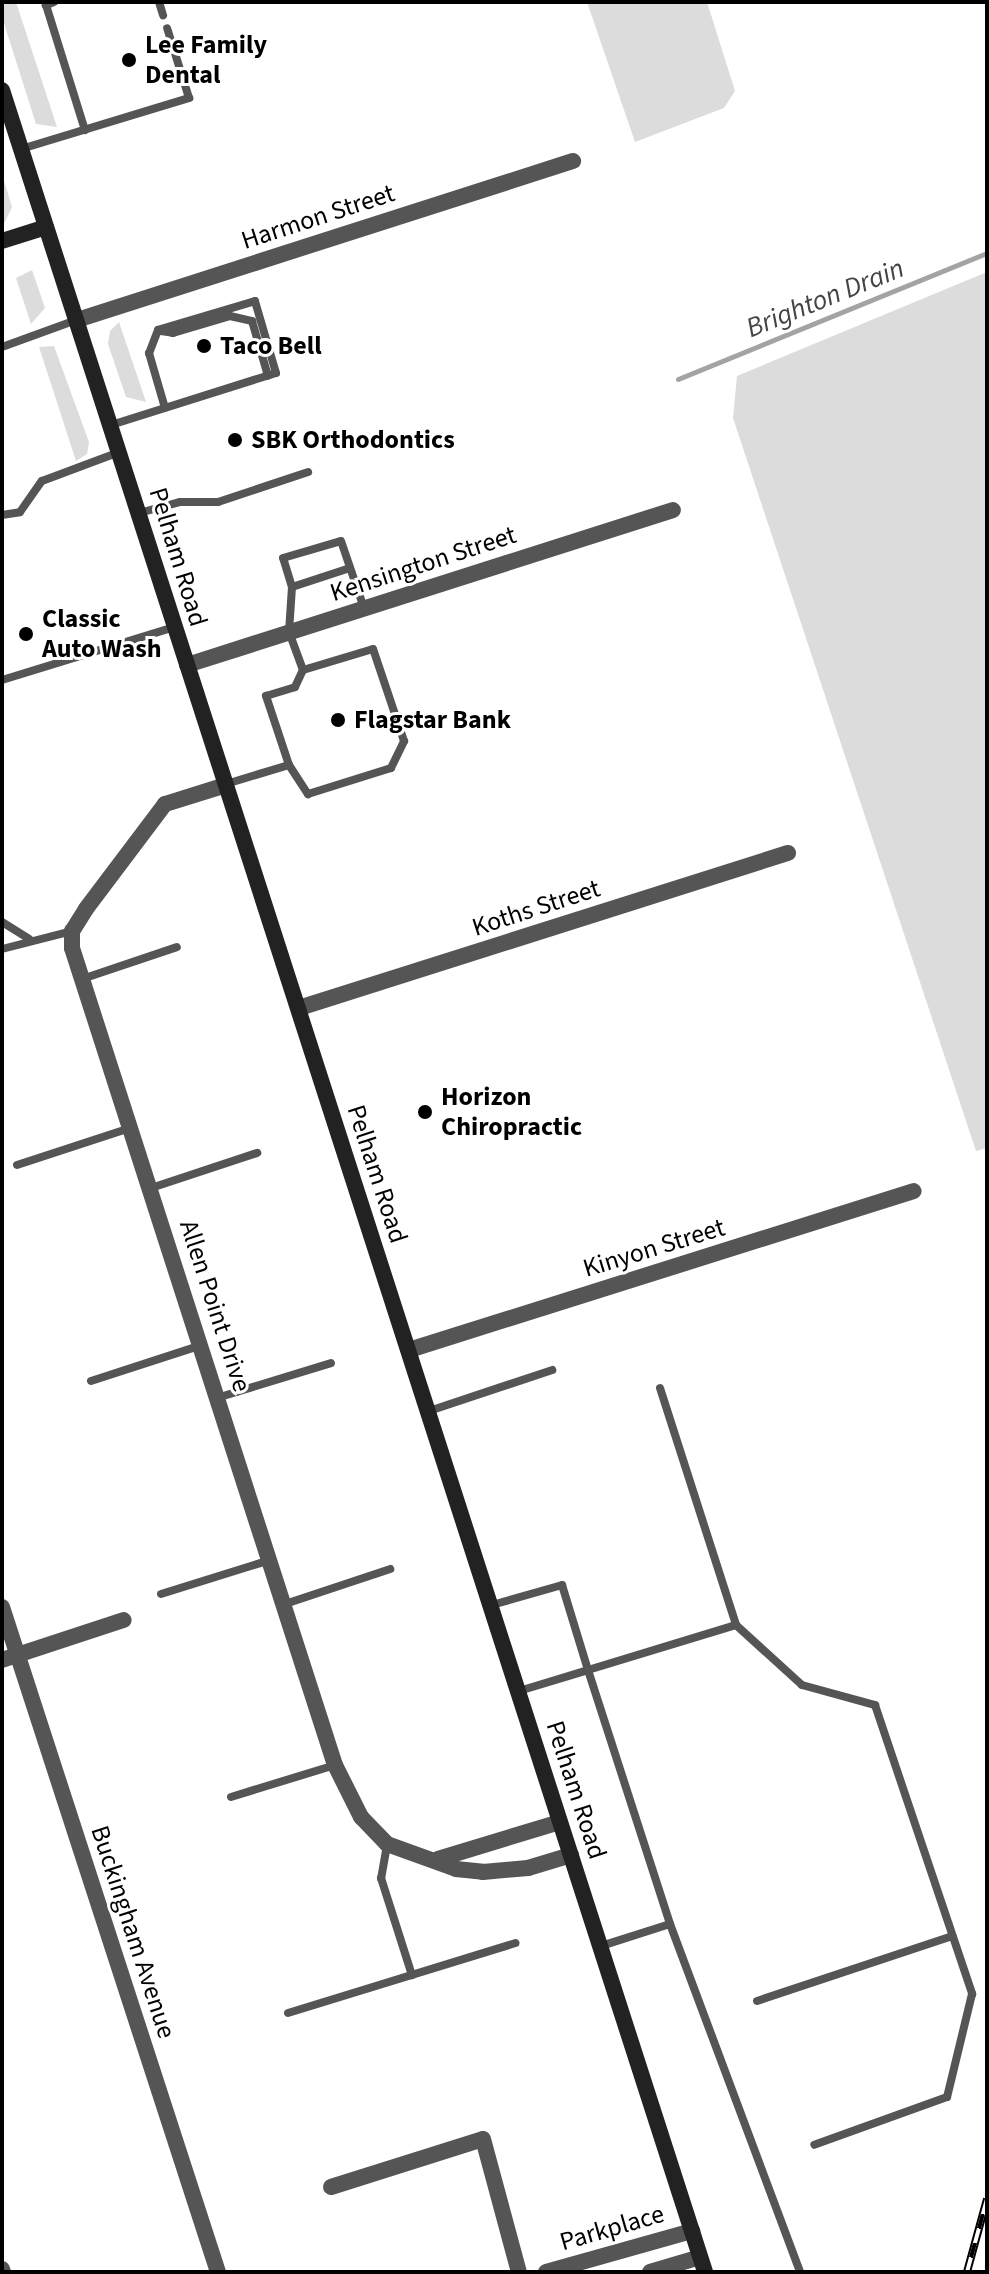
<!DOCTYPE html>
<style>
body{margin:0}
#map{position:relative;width:989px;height:2274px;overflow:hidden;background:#fff;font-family:"Source Sans 3",sans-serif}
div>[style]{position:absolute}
.green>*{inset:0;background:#dcdcdc}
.stream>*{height:5px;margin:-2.5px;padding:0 2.5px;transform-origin:2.5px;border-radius:2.5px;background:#a3a3a3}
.lane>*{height:8px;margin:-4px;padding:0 4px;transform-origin:4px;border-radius:4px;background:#555}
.street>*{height:16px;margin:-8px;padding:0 8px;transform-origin:8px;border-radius:8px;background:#555}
.secondary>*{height:16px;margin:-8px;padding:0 8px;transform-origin:8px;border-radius:8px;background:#222}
.rail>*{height:8px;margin-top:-4px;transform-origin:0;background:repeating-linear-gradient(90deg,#fff 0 15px,#000 0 30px);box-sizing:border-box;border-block:2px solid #000}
.dots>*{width:22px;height:22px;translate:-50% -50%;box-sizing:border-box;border:4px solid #fff;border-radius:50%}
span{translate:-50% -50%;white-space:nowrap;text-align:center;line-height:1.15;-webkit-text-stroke:6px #fff;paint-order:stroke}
.poi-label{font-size:26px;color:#000;font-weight:700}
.left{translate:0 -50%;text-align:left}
.street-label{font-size:26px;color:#000}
.water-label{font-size:28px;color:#444;font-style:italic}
.frame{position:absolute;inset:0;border:4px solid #000;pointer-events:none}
</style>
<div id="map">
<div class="green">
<div style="clip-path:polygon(2px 2px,16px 2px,57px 127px,36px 124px,2px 17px)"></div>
<div style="clip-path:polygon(587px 2px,707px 2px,735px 91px,724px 108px,635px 142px)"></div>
<div style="clip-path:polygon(2px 174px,12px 207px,2px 228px)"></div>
<div style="clip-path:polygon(32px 270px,45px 308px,31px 324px,16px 278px)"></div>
<div style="clip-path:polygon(987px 272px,987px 1148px,976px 1151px,733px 418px,737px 376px)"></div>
<div style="clip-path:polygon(119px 322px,146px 402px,126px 397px,108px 344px,110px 331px)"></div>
<div style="clip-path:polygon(54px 346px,89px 442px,87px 454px,76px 461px,39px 347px)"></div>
</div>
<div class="stream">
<div style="left:678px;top:379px;width:334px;rotate:-22.2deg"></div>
</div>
<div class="lane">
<div style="left:54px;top:2px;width:9px;rotate:159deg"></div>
<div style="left:46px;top:5px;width:131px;rotate:72.7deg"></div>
<div style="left:159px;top:2px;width:14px;rotate:73deg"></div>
<div style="left:21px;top:149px;width:176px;rotate:-16.9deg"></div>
<div style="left:189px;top:98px;width:73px;rotate:-107.4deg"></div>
<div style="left:161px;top:331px;width:12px;rotate:9deg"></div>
<div style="left:173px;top:333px;width:59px;rotate:-16.6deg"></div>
<div style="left:230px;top:316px;width:23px;rotate:13deg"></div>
<div style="left:252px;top:321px;width:57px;rotate:73.8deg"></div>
<div style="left:2px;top:347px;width:79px;rotate:-20deg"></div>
<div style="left:111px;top:425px;width:173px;rotate:-17.5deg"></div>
<div style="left:276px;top:373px;width:75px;rotate:-106.3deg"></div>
<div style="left:255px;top:301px;width:101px;rotate:163.4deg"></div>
<div style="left:158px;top:330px;width:25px;rotate:111deg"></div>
<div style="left:149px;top:353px;width:57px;rotate:73.8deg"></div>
<div style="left:139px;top:513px;width:42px;rotate:-15deg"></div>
<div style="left:180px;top:502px;width:38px"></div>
<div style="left:218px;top:502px;width:95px;rotate:-18.4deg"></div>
<div style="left:2px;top:515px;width:18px;rotate:-9deg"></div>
<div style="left:20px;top:512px;width:38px;rotate:-55deg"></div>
<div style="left:42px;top:481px;width:82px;rotate:-20.6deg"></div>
<div style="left:292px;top:587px;width:61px;rotate:-18.1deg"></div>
<div style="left:2px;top:680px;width:180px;rotate:-17.1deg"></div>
<div style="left:289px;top:765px;width:35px;rotate:57deg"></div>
<div style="left:308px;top:794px;width:87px;rotate:-17.4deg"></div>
<div style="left:391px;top:768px;width:30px;rotate:-64deg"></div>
<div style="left:404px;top:741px;width:97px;rotate:-108.6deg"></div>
<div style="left:373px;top:649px;width:73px;rotate:163.3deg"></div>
<div style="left:226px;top:784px;width:66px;rotate:-16.8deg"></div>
<div style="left:289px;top:765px;width:73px;rotate:-108.4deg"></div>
<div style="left:266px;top:696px;width:30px;rotate:-17deg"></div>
<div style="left:295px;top:687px;width:19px;rotate:-65deg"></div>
<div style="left:303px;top:670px;width:40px;rotate:-110.2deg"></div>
<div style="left:289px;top:632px;width:45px;rotate:-86.2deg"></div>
<div style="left:292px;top:587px;width:30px;rotate:-107deg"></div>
<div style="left:283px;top:558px;width:60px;rotate:-16.3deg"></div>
<div style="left:341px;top:541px;width:71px;rotate:71.1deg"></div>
<div style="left:2px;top:922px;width:32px;rotate:32deg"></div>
<div style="left:2px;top:949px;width:72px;rotate:-14.4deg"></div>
<div style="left:82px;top:979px;width:100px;rotate:-18.6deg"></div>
<div style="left:17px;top:1165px;width:119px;rotate:-18.1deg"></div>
<div style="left:151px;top:1188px;width:112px;rotate:-18.3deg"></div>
<div style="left:91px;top:1381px;width:117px;rotate:-18deg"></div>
<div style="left:660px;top:1388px;width:249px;rotate:72.2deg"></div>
<div style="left:220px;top:1397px;width:116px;rotate:-17deg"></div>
<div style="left:429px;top:1411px;width:130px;rotate:-18.4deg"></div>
<div style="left:161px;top:1594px;width:114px;rotate:-17.3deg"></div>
<div style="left:285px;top:1604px;width:111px;rotate:-18.4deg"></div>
<div style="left:492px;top:1605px;width:73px;rotate:-15.9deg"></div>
<div style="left:562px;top:1585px;width:89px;rotate:73deg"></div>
<div style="left:588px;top:1670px;width:155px;rotate:-16.9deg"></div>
<div style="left:736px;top:1625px;width:89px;rotate:42.3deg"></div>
<div style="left:802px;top:1685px;width:76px;rotate:15.3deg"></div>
<div style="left:875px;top:1705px;width:305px;rotate:71.4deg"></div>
<div style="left:972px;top:1994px;width:106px;rotate:103.6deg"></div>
<div style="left:947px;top:2097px;width:141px;rotate:160.2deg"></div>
<div style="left:519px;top:1691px;width:72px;rotate:-16.9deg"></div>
<div style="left:588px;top:1670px;width:267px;rotate:72.1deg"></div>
<div style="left:670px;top:1924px;width:72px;rotate:162.3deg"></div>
<div style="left:231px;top:1797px;width:109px;rotate:-17.1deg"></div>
<div style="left:387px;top:1845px;width:34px;rotate:100deg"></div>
<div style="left:381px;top:1878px;width:102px;rotate:72.3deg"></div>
<div style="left:670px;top:1924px;width:371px;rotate:69.5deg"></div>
<div style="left:757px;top:2001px;width:206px;rotate:-18.4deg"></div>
<div style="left:288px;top:2013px;width:238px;rotate:-17.1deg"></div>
</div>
<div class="street">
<div style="left:77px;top:320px;width:521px;rotate:-17.77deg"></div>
<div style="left:187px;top:665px;width:510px;rotate:-17.69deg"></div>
<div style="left:226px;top:785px;width:64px;rotate:162.7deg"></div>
<div style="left:165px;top:804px;width:131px;rotate:127deg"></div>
<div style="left:86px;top:909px;width:26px;rotate:122deg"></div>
<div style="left:72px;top:931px;width:17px;rotate:90deg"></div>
<div style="left:72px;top:948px;width:858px;rotate:72.16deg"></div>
<div style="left:335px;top:1765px;width:58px;rotate:63.4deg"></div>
<div style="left:361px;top:1817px;width:37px;rotate:46deg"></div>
<div style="left:387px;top:1844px;width:73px;rotate:19.9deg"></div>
<div style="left:456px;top:1869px;width:27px;rotate:6deg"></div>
<div style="left:483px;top:1872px;width:45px;rotate:-5.1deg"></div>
<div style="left:528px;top:1868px;width:45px;rotate:-16.8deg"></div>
<div style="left:299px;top:1008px;width:513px;rotate:-17.59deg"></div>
<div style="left:409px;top:1350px;width:529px;rotate:-17.48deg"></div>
<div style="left:2px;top:1607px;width:699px;rotate:72.01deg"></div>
<div style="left:2px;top:1660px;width:128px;rotate:-18.2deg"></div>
<div style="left:438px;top:1859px;width:127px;rotate:-16.9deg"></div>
<div style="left:331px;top:2187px;width:159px;rotate:-17.5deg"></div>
<div style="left:483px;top:2139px;width:138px;rotate:74.9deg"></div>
<div style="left:2px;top:2269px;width:3px;rotate:72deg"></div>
<div style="left:546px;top:2272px;width:152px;rotate:-15.7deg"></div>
<div style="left:650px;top:2272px;width:52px;rotate:-16.7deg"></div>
</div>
<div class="secondary">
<div style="left:2px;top:90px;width:2292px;rotate:72.14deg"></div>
<div style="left:2px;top:241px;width:46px;rotate:-17.7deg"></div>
</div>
<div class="rail">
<div style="left:967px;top:2272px;width:76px;rotate:-74.7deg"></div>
</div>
<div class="dots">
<div style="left:129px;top:60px;background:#000"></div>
<div style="left:204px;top:346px;background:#000"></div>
<div style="left:235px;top:440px;background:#000"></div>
<div style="left:26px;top:634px;background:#000"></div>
<div style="left:338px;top:720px;background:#000"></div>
<div style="left:425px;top:1112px;background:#000"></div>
</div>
<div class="poi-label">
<span class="left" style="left:145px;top:60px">Lee Family<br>Dental</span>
<span class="left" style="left:220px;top:346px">Taco Bell</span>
<span class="left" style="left:251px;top:440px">SBK Orthodontics</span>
<span class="left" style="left:42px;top:634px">Classic<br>Auto Wash</span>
<span class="left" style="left:354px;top:720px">Flagstar Bank</span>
<span class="left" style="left:441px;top:1112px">Horizon<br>Chiropractic</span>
</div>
<div class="street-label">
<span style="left:318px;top:217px;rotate:-18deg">Harmon Street</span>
<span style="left:178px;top:557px;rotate:73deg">Pelham Road</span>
<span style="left:423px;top:564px;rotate:-18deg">Kensington Street</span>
<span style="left:536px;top:908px;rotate:-18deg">Koths Street</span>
<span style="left:377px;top:1174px;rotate:72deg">Pelham Road</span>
<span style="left:654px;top:1248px;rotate:-17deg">Kinyon Street</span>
<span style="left:215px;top:1306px;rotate:72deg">Allen Point Drive</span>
<span style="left:576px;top:1790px;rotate:72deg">Pelham Road</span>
<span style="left:133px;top:1932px;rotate:72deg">Buckingham Avenue</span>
<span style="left:612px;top:2228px;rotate:-16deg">Parkplace</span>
</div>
<div class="water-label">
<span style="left:825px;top:298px;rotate:-22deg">Brighton Drain</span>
</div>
<div class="frame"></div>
</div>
